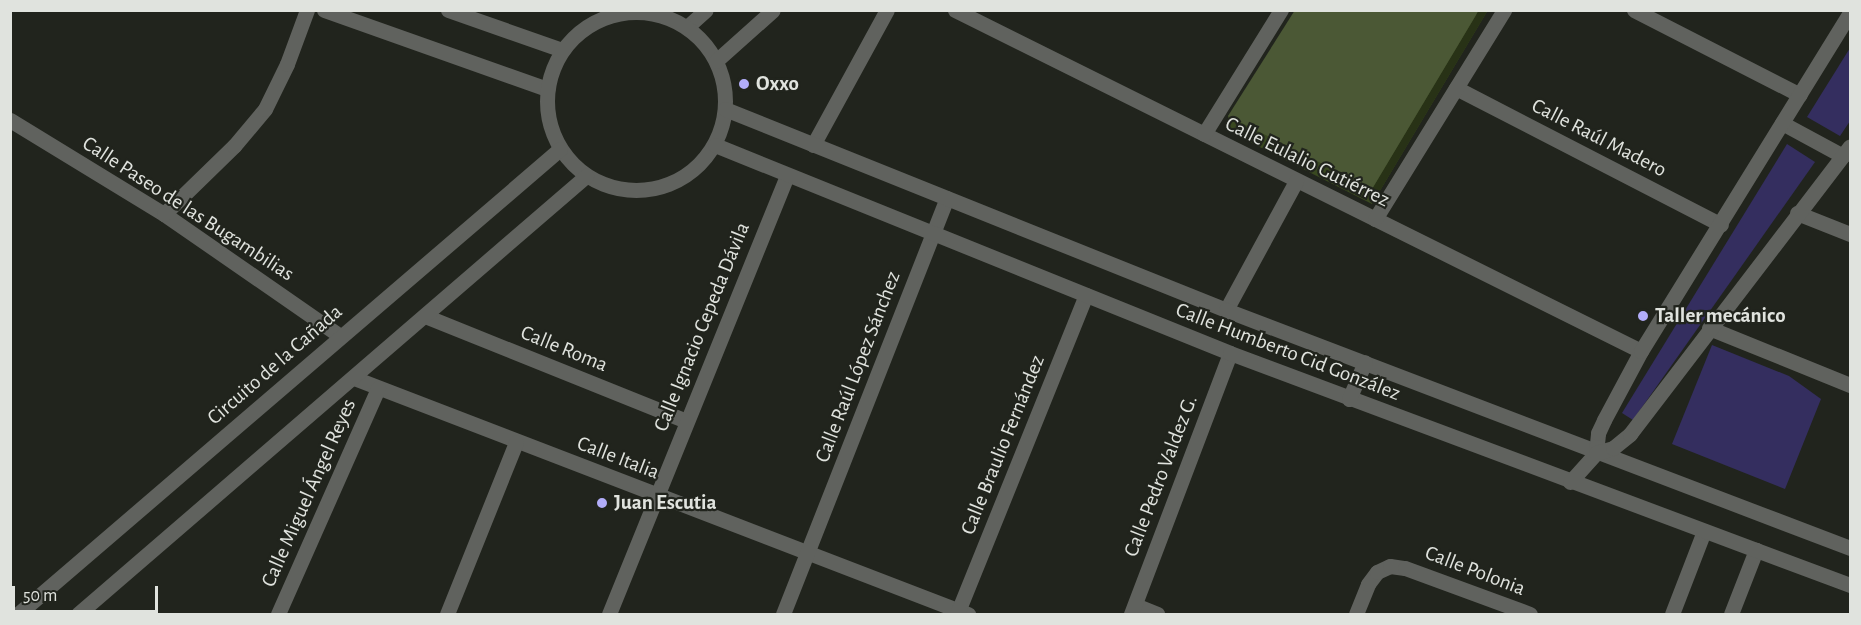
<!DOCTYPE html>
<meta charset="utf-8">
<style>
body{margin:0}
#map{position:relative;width:1861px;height:625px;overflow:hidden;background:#21241d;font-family:"Alegreya Sans",sans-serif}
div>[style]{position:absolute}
.green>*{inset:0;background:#342e5f}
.minor>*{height:15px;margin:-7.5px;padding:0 7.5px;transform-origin:7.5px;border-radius:7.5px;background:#60625e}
.tertiary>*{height:15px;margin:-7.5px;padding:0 7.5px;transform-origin:7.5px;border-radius:7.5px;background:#60625e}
.tertiary>.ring{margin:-7.5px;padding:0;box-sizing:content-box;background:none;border:15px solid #60625e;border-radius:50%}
.wall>*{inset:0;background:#394820}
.shaded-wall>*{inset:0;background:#283216}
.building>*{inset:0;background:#4b5835}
.dots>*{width:16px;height:16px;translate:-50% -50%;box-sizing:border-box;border:3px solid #21241d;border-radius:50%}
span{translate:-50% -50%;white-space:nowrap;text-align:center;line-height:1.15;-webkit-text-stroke:4.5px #21241d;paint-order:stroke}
.poi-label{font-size:21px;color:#e0e3de;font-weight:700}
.left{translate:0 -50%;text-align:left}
.street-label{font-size:21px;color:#e0e3de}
.frame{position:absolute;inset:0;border:12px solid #e0e3de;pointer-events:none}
.scale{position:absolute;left:12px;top:586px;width:146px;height:27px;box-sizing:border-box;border:3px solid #e0e3de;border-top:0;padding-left:8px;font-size:18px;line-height:21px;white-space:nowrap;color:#e0e3de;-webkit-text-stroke:4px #21241d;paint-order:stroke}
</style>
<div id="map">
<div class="green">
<div style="clip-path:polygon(1850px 48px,1850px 121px,1840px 136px,1807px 117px)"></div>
<div style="clip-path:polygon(1787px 144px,1815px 162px,1633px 420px,1622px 413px)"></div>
<div style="clip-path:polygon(1712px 345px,1789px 376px,1821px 399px,1785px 489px,1672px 444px)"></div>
</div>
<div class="minor">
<div style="left:324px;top:10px;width:237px;rotate:19.5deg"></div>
<div style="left:448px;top:10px;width:121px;rotate:19.3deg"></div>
<div style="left:955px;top:10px;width:766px;rotate:26.43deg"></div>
<div style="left:1634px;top:10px;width:186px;rotate:27.1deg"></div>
<div style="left:687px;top:27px;width:25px;rotate:-42deg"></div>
<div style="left:1456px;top:88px;width:298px;rotate:27.3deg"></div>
<div style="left:10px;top:120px;width:180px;rotate:31.4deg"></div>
<div style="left:164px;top:214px;width:214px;rotate:34.7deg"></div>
<div style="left:1204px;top:134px;width:146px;rotate:-58.2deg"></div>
<div style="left:813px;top:145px;width:154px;rotate:-61.3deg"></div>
<div style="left:1797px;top:213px;width:57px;rotate:21.6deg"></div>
<div style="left:164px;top:214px;width:98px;rotate:-44.2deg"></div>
<div style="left:234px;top:146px;width:48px;rotate:-50deg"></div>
<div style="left:265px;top:109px;width:50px;rotate:-63.9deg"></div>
<div style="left:287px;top:64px;width:58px;rotate:-69.7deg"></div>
<div style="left:1375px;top:219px;width:246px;rotate:-58.3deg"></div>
<div style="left:1226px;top:310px;width:147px;rotate:-61.5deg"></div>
<div style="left:425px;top:316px;width:281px;rotate:21.9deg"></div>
<div style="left:1709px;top:328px;width:152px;rotate:22deg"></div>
<div style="left:354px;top:378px;width:658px;rotate:21.03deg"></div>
<div style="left:1135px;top:605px;width:24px;rotate:22deg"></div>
<div style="left:278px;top:614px;width:247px;rotate:-66.1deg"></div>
<div style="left:447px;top:614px;width:185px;rotate:-68.1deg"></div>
<div style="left:609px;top:614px;width:473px;rotate:-67.9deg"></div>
<div style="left:783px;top:614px;width:447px;rotate:-68.5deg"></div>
<div style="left:957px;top:614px;width:344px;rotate:-68deg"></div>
<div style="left:1131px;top:614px;width:279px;rotate:-69.2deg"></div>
<div style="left:1356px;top:614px;width:32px;rotate:-68deg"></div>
<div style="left:1368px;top:584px;width:15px;rotate:-53deg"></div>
<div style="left:1377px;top:572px;width:14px;rotate:-25deg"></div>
<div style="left:1390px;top:566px;width:15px;rotate:8deg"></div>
<div style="left:1405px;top:568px;width:133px;rotate:20.2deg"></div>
<div style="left:1672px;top:614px;width:89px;rotate:-68.9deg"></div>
<div style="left:1731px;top:614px;width:69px;rotate:-68.7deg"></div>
</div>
<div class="tertiary">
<div class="ring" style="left:547px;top:12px;width:163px;height:163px"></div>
<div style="left:716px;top:61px;width:76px;rotate:-41.8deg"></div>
<div style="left:725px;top:109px;width:540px;rotate:21.86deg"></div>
<div style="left:1226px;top:310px;width:668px;rotate:20.88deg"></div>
<div style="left:1782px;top:123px;width:69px;rotate:28.4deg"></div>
<div style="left:715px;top:145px;width:555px;rotate:21.99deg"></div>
<div style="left:1230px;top:353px;width:662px;rotate:20.52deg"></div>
<div style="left:1349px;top:399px;width:40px;rotate:-66.6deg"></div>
<div style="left:1596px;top:453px;width:20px;rotate:-84deg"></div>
<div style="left:1598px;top:433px;width:14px;rotate:-65deg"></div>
<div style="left:1604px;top:420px;width:78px;rotate:-61.8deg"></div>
<div style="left:1641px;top:351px;width:397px;rotate:-58.3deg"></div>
<div style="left:1570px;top:482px;width:39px;rotate:-48deg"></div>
<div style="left:1596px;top:453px;width:18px;rotate:-16deg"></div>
<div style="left:1613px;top:448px;width:22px;rotate:-39deg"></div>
<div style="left:1630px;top:434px;width:362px;rotate:-52.6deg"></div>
<div style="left:18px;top:614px;width:714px;rotate:-40.63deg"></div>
<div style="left:78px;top:614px;width:671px;rotate:-40.77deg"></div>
</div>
<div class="wall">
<div style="clip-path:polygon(1488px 10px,1372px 204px,1228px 131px,1228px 116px)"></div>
</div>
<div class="shaded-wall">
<div style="clip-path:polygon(1479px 10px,1488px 10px,1372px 204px,1372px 189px)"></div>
</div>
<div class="building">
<div style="clip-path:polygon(1295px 10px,1479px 10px,1372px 189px,1228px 116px)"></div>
</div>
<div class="dots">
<div style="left:744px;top:84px;background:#b2adf9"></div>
<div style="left:1643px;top:316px;background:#b2adf9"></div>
<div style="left:602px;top:503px;background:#b2adf9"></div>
</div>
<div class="poi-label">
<span class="left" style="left:756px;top:84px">Oxxo</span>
<span class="left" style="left:1655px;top:316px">Taller mecánico</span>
<span class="left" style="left:614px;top:503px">Juan Escutia</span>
</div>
<div class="street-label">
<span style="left:1599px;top:138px;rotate:27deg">Calle Raúl Madero</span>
<span style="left:1307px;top:162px;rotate:26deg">Calle Eulalio Gutiérrez</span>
<span style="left:188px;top:209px;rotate:33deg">Calle Paseo de las Bugambilias</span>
<span style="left:702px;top:327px;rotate:-68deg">Calle Ignacio Cepeda Dávila</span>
<span style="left:564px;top:349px;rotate:22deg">Calle Roma</span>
<span style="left:1288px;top:352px;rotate:21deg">Calle Humberto Cid González</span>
<span style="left:275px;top:365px;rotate:-41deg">Circuito de la Cañada</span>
<span style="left:858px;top:367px;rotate:-69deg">Calle Raúl López Sánchez</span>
<span style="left:1003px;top:445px;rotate:-68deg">Calle Braulio Fernández</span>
<span style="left:618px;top:458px;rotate:21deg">Calle Italia</span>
<span style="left:1161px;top:476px;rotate:-69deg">Calle Pedro Valdez G.</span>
<span style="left:309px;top:493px;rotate:-66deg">Calle Miguel Ángel Reyes</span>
<span style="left:1475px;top:571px;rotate:21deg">Calle Polonia</span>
</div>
<div class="frame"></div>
<div class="scale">50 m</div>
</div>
